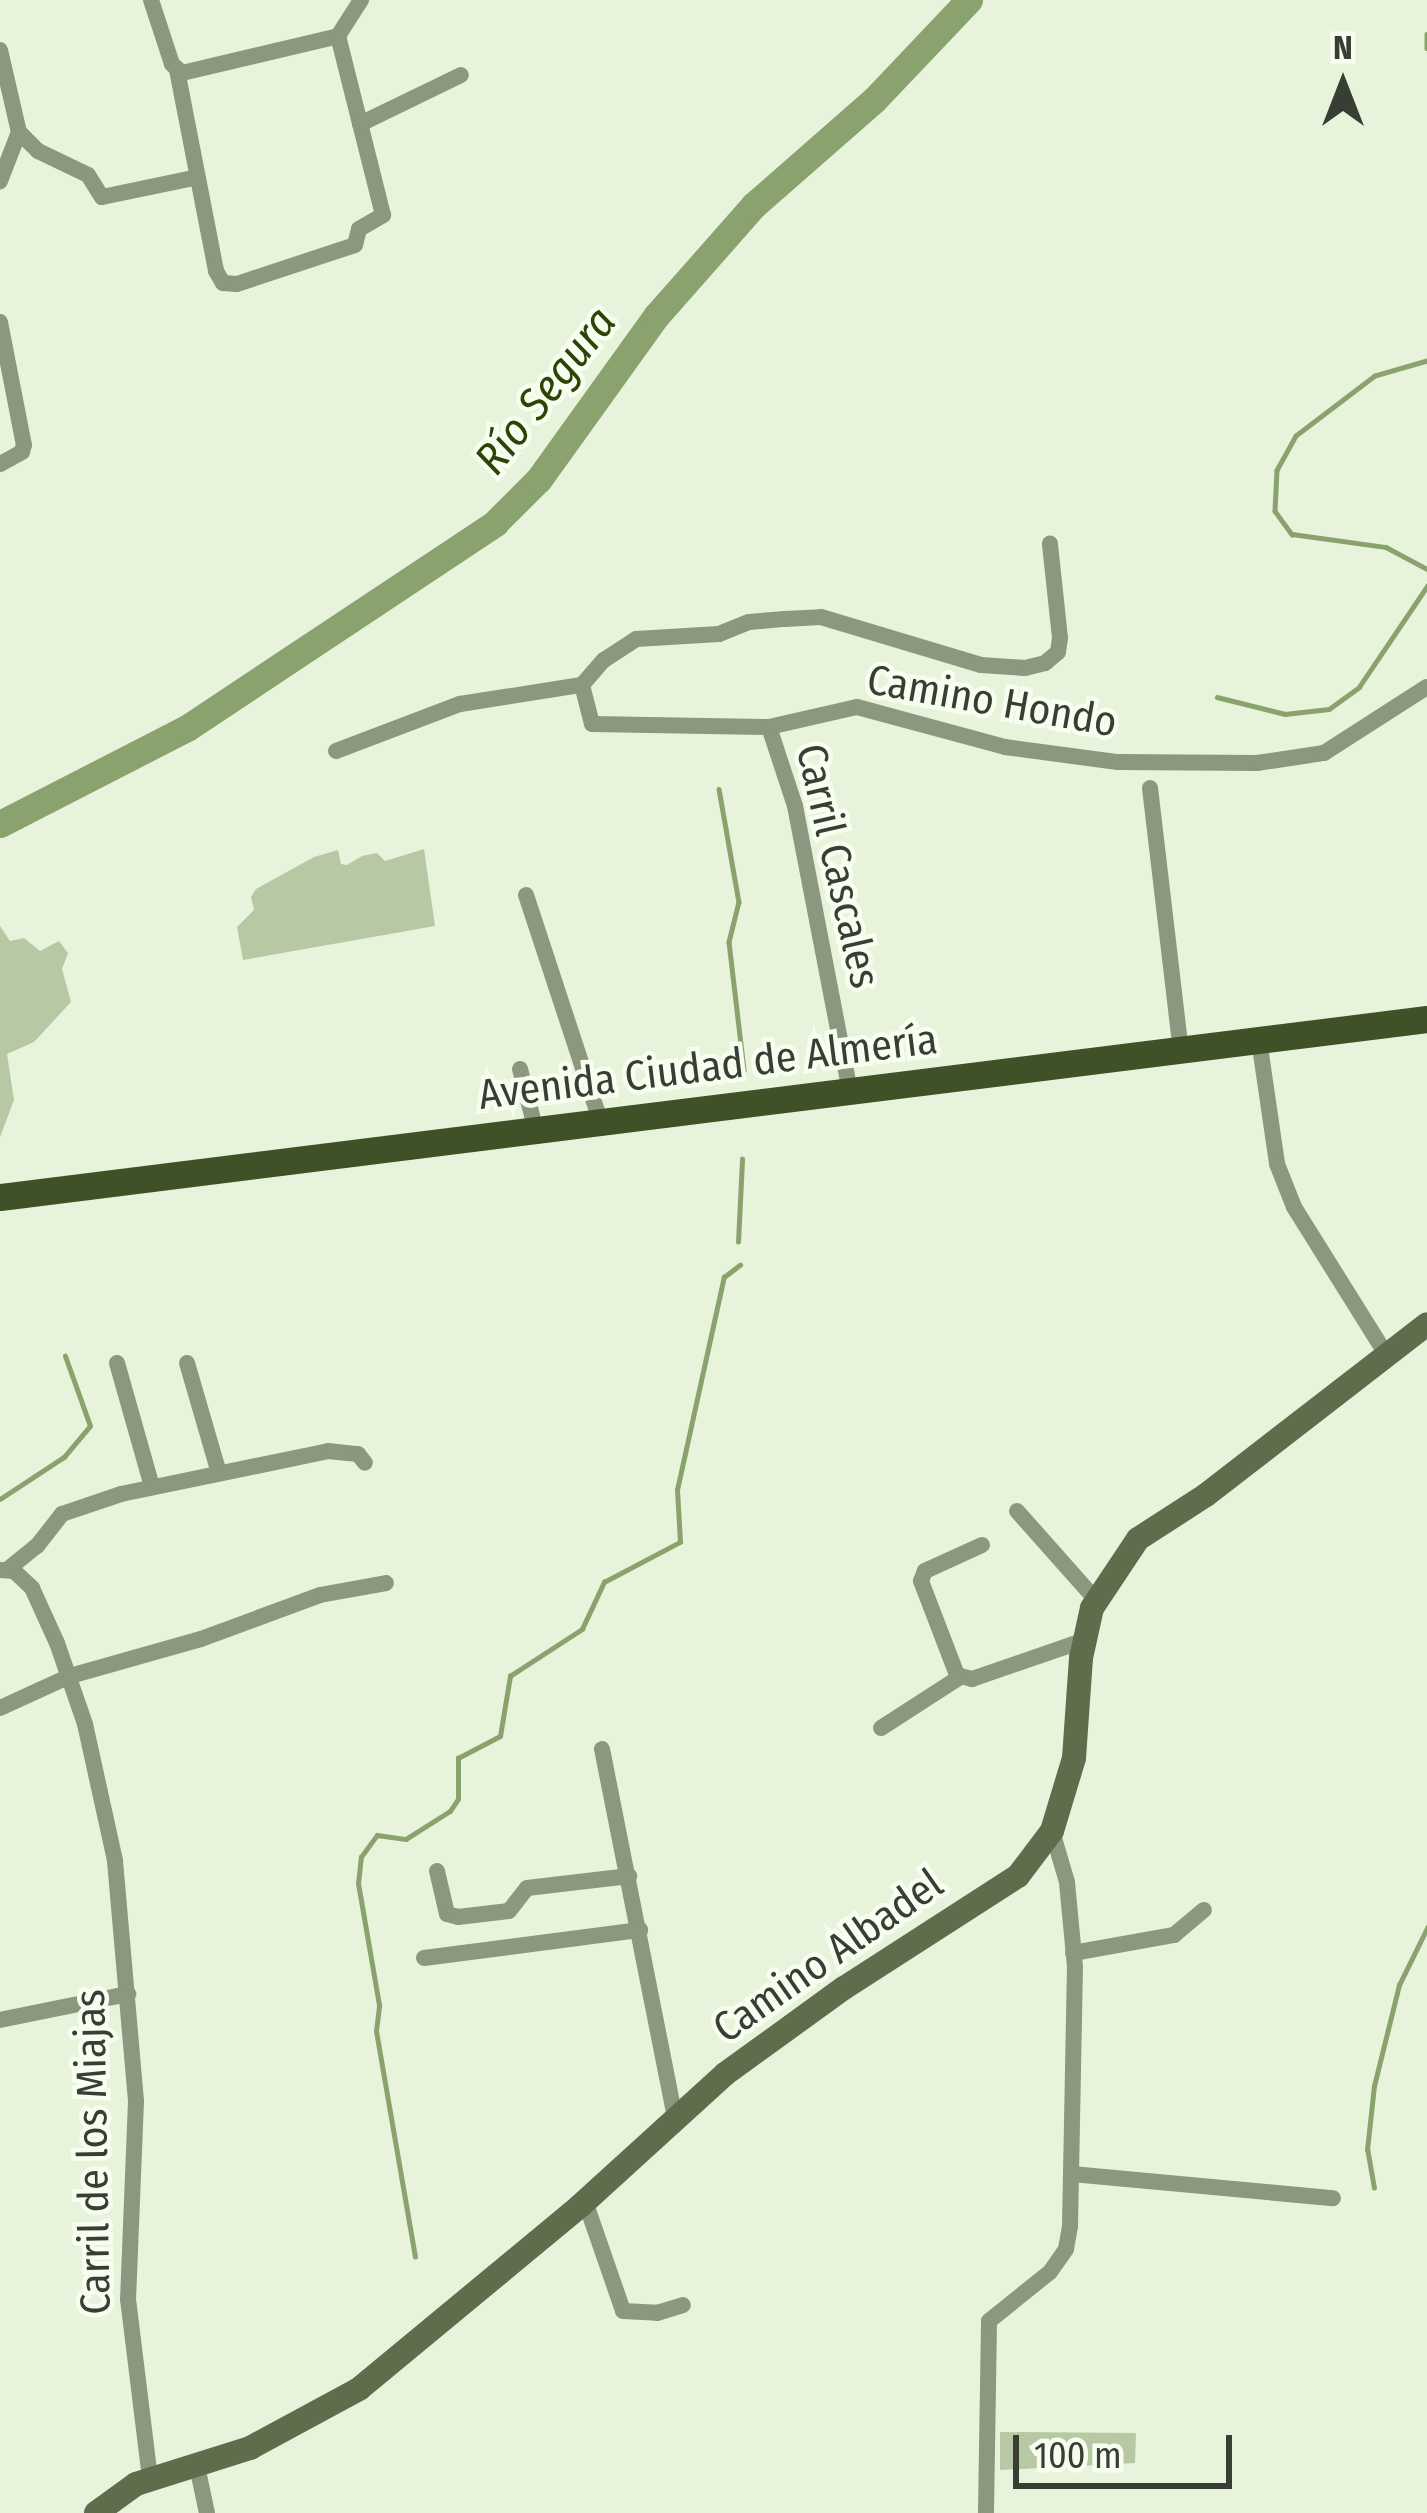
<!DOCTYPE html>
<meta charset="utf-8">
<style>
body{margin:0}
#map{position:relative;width:1427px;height:2513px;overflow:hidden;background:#e7f3db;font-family:"Fira Sans Condensed",sans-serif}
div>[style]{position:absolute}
.green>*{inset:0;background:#b7c9a4}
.stream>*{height:4.5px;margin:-2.25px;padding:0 2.25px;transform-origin:2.25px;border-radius:2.25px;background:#8aa36e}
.river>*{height:27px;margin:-13.5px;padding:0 13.5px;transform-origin:13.5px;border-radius:13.5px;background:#8aa36e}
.street>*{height:16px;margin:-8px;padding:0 8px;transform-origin:8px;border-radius:8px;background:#8c9780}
.secondary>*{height:24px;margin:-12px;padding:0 12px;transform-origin:12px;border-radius:12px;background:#5e6e4d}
.primary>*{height:27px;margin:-13.5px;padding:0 13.5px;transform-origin:13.5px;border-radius:13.5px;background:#3e5127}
span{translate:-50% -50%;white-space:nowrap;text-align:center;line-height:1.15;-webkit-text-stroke:9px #f7fef0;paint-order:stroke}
.street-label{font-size:42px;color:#393e34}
.water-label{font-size:45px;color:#2d4407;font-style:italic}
.north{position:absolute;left:1283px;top:24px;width:120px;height:120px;-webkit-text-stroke:9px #f7fef0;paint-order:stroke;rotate:0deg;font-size:33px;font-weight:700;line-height:48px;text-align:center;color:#393e34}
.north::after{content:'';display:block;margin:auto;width:42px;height:54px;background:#393e34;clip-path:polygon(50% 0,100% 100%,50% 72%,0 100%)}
.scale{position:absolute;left:1013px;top:2435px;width:219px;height:54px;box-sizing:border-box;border:6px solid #393e34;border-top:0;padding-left:15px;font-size:36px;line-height:42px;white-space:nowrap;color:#393e34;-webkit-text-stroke:9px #f7fef0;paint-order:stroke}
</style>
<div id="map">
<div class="green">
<div style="clip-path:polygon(424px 849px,435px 926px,243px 960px,237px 927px,254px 910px,251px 897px,256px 889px,314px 857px,338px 850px,341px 864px,347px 865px,362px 856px,377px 853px,385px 861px)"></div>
<div style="clip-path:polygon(0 926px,10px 941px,24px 938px,40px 951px,59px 941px,68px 953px,62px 969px,71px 1002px,34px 1042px,7px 1054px,14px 1100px,0 1137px)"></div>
<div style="clip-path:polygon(1000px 2432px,1136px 2433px,1135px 2463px,1000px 2470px)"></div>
</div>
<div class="stream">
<div style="left:1427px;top:34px;width:14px;rotate:90deg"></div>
<div style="left:1427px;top:361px;width:54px;rotate:163.9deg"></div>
<div style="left:1375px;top:376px;width:99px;rotate:142.8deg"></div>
<div style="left:1296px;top:436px;width:39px;rotate:119deg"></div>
<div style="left:1277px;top:470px;width:41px;rotate:92.8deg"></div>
<div style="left:1275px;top:511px;width:29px;rotate:54deg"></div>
<div style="left:1292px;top:534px;width:95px;rotate:7.9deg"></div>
<div style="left:1386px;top:547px;width:47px;rotate:28.2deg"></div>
<div style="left:1217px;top:697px;width:70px;rotate:14deg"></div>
<div style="left:1285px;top:714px;width:44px;rotate:-6.5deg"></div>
<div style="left:1329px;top:709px;width:37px;rotate:-36deg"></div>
<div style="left:1359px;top:687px;width:122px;rotate:-56deg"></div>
<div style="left:719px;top:789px;width:115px;rotate:80deg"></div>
<div style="left:739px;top:902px;width:41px;rotate:104deg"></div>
<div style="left:729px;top:942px;width:129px;rotate:83.3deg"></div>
<div style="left:738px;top:1242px;width:83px;rotate:-87.2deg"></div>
<div style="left:0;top:1499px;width:77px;rotate:-33.3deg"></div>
<div style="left:64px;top:1457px;width:40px;rotate:-50deg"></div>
<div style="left:90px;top:1426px;width:74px;rotate:-109.7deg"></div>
<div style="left:1374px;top:2188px;width:39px;rotate:-100deg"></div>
<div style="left:1367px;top:2150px;width:64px;rotate:-83.8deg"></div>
<div style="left:1374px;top:2086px;width:104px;rotate:-76.1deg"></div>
<div style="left:1399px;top:1985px;width:64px;rotate:-63.8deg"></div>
<div style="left:415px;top:2257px;width:229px;rotate:-99.8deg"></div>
<div style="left:376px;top:2031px;width:26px;rotate:-83deg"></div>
<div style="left:379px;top:2005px;width:123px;rotate:-99.8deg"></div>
<div style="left:358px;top:1884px;width:27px;rotate:-84deg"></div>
<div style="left:361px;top:1857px;width:27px;rotate:-54deg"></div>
<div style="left:377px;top:1835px;width:29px;rotate:8deg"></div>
<div style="left:406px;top:1839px;width:52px;rotate:-32.5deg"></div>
<div style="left:450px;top:1811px;width:14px;rotate:-56deg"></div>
<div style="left:458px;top:1799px;width:41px;rotate:-90deg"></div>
<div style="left:458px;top:1758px;width:47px;rotate:-27.6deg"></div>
<div style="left:500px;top:1736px;width:61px;rotate:-80.5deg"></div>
<div style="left:510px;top:1676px;width:86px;rotate:-33.1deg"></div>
<div style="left:582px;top:1629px;width:52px;rotate:-64.9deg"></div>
<div style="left:604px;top:1582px;width:86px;rotate:-27.8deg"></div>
<div style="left:680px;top:1542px;width:52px;rotate:-93.3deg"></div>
<div style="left:677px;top:1490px;width:218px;rotate:-77.6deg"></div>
<div style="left:724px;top:1277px;width:20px;rotate:-37deg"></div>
</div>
<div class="river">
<div style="left:0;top:824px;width:210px;rotate:-27.2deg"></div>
<div style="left:187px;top:728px;width:370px;rotate:-33.6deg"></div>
<div style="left:495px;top:523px;width:62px;rotate:-45deg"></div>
<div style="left:539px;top:479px;width:202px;rotate:-54.3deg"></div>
<div style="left:657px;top:315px;width:147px;rotate:-48.6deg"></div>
<div style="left:754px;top:205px;width:159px;rotate:-41.2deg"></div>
<div style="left:874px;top:100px;width:138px;rotate:-46.5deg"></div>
</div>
<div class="street">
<div style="left:151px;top:0;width:67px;rotate:71.8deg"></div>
<div style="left:172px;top:64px;width:13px;rotate:42deg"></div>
<div style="left:182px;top:73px;width:160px;rotate:-13.3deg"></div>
<div style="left:338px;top:36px;width:43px;rotate:-57.4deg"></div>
<div style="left:0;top:50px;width:84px;rotate:77deg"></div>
<div style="left:19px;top:132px;width:53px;rotate:111.2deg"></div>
<div style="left:177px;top:70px;width:205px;rotate:79deg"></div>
<div style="left:216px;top:271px;width:14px;rotate:60deg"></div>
<div style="left:223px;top:283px;width:14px;rotate:4deg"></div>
<div style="left:237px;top:284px;width:124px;rotate:-18.3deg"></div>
<div style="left:355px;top:245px;width:16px;rotate:-76deg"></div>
<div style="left:359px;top:229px;width:28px;rotate:-30deg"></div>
<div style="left:383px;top:215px;width:185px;rotate:-104.1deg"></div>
<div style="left:360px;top:124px;width:112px;rotate:-25.9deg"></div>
<div style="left:19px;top:132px;width:27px;rotate:45deg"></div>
<div style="left:38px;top:151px;width:55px;rotate:25.6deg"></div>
<div style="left:88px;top:175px;width:26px;rotate:58deg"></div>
<div style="left:102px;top:197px;width:94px;rotate:-11.7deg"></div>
<div style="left:0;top:322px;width:125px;rotate:79deg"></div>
<div style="left:24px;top:445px;width:7px;rotate:106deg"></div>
<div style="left:22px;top:452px;width:25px;rotate:151deg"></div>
<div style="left:582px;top:685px;width:33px;rotate:-49deg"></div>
<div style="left:604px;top:660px;width:38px;rotate:-33deg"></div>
<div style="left:636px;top:639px;width:83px;rotate:-3.4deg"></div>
<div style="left:719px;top:634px;width:32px;rotate:-22deg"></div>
<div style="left:749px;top:622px;width:36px;rotate:-5deg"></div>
<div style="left:785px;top:619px;width:36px;rotate:-3deg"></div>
<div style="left:821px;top:617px;width:167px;rotate:16.7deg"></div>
<div style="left:981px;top:665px;width:44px;rotate:3.9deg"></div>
<div style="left:1025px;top:668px;width:21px;rotate:-14deg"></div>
<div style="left:1045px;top:663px;width:17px;rotate:-40deg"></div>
<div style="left:1058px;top:652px;width:14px;rotate:-82deg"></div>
<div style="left:1060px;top:638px;width:95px;rotate:-96.1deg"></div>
<div style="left:769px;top:727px;width:83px;rotate:71.8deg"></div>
<div style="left:795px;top:806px;width:290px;rotate:79.1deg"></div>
<div style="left:336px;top:751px;width:133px;rotate:-20.8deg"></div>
<div style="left:460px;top:704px;width:123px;rotate:-8.9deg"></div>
<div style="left:582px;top:685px;width:40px;rotate:75.6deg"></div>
<div style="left:592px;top:724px;width:177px;rotate:1deg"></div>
<div style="left:769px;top:727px;width:90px;rotate:-12.8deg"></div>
<div style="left:857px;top:707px;width:153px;rotate:15.1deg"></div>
<div style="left:1005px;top:747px;width:114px;rotate:7.6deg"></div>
<div style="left:1118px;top:762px;width:139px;rotate:0.4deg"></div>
<div style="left:1257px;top:763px;width:68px;rotate:-8.5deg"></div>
<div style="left:1324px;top:753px;width:122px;rotate:-32.7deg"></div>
<div style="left:1150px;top:788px;width:264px;rotate:83.3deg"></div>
<div style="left:526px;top:895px;width:240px;rotate:71.8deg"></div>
<div style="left:1259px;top:1040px;width:125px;rotate:81.7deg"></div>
<div style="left:1277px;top:1164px;width:46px;rotate:68.4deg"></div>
<div style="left:1294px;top:1207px;width:173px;rotate:58deg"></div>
<div style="left:520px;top:1069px;width:64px;rotate:75.5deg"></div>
<div style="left:117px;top:1363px;width:129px;rotate:74.2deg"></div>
<div style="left:187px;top:1363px;width:115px;rotate:73.8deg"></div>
<div style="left:1017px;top:1511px;width:120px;rotate:48.4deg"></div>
<div style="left:982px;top:1545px;width:63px;rotate:155.5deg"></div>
<div style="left:925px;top:1571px;width:11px;rotate:112deg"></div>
<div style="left:921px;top:1581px;width:101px;rotate:69deg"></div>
<div style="left:957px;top:1675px;width:16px;rotate:15deg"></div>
<div style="left:972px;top:1679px;width:120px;rotate:-19deg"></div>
<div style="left:0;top:1570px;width:14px;rotate:4deg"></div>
<div style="left:14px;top:1571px;width:25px;rotate:43deg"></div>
<div style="left:32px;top:1588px;width:60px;rotate:65.6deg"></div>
<div style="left:57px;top:1643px;width:86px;rotate:70.9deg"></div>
<div style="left:85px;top:1724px;width:140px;rotate:77.6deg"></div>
<div style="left:115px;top:1861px;width:241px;rotate:85deg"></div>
<div style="left:136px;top:2101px;width:198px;rotate:92.3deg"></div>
<div style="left:128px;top:2299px;width:181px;rotate:83deg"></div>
<div style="left:7px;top:1570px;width:38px;rotate:-39deg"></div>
<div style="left:37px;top:1546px;width:41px;rotate:-52deg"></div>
<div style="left:62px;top:1514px;width:62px;rotate:-18.7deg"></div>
<div style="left:121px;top:1494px;width:211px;rotate:-11.7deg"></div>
<div style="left:328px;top:1451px;width:30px;rotate:6deg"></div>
<div style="left:358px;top:1454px;width:11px;rotate:52deg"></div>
<div style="left:0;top:1708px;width:77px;rotate:-24.6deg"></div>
<div style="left:70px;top:1676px;width:136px;rotate:-15.8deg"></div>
<div style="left:201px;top:1639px;width:127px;rotate:-20.3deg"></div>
<div style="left:320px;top:1595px;width:67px;rotate:-10.3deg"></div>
<div style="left:881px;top:1728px;width:94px;rotate:-32.8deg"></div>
<div style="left:602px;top:1749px;width:377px;rotate:78.8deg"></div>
<div style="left:437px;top:1871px;width:44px;rotate:76.9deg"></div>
<div style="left:447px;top:1914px;width:11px;rotate:15deg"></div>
<div style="left:458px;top:1917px;width:51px;rotate:-6.7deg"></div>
<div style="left:509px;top:1911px;width:29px;rotate:-52deg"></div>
<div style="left:527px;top:1888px;width:103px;rotate:-6.7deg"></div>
<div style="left:1073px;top:1953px;width:103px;rotate:-10.1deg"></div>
<div style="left:1174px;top:1935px;width:39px;rotate:-40deg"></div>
<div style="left:424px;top:1958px;width:218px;rotate:-7.4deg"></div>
<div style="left:0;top:2020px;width:131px;rotate:-11.5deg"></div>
<div style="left:1072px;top:2174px;width:262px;rotate:5.3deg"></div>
<div style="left:585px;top:2201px;width:116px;rotate:70.9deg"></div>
<div style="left:623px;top:2311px;width:34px;rotate:3deg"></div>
<div style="left:657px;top:2313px;width:27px;rotate:-17deg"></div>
<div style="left:197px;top:2466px;width:48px;rotate:78deg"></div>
<div style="left:986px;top:2513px;width:192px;rotate:-89.1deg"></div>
<div style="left:989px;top:2321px;width:78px;rotate:-38.8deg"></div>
<div style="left:1050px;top:2272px;width:28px;rotate:-55deg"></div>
<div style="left:1066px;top:2249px;width:23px;rotate:-80deg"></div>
<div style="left:1070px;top:2226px;width:259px;rotate:-88.9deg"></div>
<div style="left:1075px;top:1967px;width:85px;rotate:-95.4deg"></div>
<div style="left:1067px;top:1882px;width:53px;rotate:-106.4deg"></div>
</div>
<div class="secondary">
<div style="left:96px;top:2513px;width:49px;rotate:-35.9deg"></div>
<div style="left:136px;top:2484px;width:120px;rotate:-17.5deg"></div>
<div style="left:250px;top:2448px;width:124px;rotate:-28.4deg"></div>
<div style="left:359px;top:2389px;width:287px;rotate:-39.6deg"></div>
<div style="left:580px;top:2206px;width:196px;rotate:-42.3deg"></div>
<div style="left:725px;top:2074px;width:147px;rotate:-35.9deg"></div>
<div style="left:844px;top:1988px;width:207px;rotate:-32.8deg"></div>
<div style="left:1018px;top:1876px;width:56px;rotate:-52.9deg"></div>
<div style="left:1052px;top:1831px;width:76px;rotate:-73.2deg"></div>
<div style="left:1074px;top:1758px;width:100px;rotate:-86deg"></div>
<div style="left:1081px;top:1658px;width:51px;rotate:-77.6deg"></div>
<div style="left:1092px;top:1608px;width:83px;rotate:-56.3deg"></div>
<div style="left:1138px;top:1539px;width:81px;rotate:-32.9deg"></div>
<div style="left:1206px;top:1495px;width:279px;rotate:-37.7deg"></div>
</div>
<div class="primary">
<div style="left:0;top:1197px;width:1438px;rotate:-7.11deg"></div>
</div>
<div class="street-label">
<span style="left:992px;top:701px;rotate:10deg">Camino Hondo</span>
<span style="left:838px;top:866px;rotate:77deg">Carril Cascales</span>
<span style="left:708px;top:1067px;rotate:-7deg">Avenida Ciudad de Almería</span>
<span style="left:828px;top:1956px;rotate:-35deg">Camino Albadel</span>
<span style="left:93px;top:2152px;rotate:-91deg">Carril de los Miajas</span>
</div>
<div class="water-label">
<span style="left:546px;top:391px;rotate:-52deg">Río Segura</span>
</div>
<div class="north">N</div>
<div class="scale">100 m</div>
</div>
